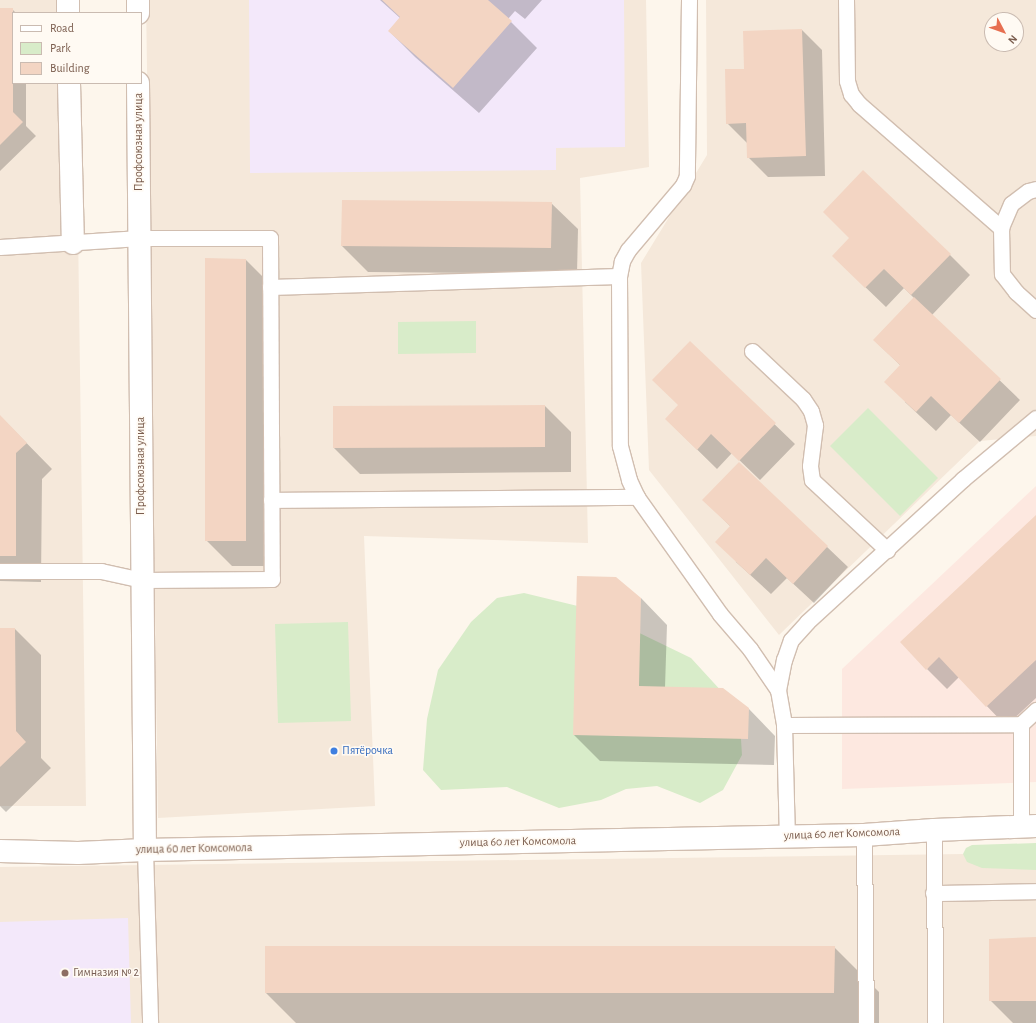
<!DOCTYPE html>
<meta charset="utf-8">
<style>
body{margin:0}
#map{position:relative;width:1036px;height:1023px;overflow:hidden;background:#fdf6ec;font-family:"Alegreya Sans",sans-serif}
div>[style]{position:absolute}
.residential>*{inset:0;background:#f5e8da}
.commercial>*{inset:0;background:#fde8e0}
.education>*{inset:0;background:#f3e8fa}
.green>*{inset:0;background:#d8ecc9}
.shadow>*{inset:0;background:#0003}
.building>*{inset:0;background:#f3d5c3}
.roads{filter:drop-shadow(1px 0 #d1beb0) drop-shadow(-1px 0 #d1beb0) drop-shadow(0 1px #d1beb0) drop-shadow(0 -1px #d1beb0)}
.lane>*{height:15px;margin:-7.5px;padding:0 7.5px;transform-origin:7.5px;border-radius:7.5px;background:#fff}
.street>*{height:22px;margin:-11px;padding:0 11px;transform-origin:11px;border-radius:11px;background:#fff}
.dots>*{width:11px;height:11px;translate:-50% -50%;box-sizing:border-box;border:2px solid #fffaf3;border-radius:50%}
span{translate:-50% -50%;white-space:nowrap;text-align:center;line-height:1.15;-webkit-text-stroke:3px #fffaf3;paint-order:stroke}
.street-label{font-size:12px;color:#7a5c4d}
.shop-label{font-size:12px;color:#366cbe}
.left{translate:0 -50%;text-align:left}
.education-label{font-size:12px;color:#785e54}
.legend{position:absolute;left:12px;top:12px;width:130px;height:72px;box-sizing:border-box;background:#fffaf3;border:1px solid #cabbb1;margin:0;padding:5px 7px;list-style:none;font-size:12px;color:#7a5c4d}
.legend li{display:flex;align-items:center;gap:8px;height:20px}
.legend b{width:20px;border:1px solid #cabbb1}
.north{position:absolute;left:984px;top:12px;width:40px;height:40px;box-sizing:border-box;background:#fffaf3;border:1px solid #cabbb1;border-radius:50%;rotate:131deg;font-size:11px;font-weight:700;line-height:16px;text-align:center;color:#7a5c4d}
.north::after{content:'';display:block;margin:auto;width:14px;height:18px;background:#e76f51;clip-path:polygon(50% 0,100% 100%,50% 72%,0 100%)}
</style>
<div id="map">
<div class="residential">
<div style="clip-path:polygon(0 0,74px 0,75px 13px,13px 13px,13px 83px,76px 83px,86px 806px,0 806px)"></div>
<div style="clip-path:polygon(146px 0,646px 0,649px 167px,580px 178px,588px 543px,364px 536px,375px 806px,158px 818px)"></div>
<div style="clip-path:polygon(evenodd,706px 0,1036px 0,1036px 436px,980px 441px,779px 635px,649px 470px,641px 263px,707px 155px,706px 0,992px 20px,1016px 20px,1016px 44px,992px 44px,992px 20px)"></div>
<div style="clip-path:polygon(1036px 853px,1036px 1023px,0 1023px,0 867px)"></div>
</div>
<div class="commercial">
<div style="clip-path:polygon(1036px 486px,1036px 782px,842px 789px,842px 669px)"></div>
</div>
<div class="education">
<div style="clip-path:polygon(249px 0,624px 0,625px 147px,556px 148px,556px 170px,250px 173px)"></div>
<div style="clip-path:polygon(128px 918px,131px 1023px,0 1023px,0 922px)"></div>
</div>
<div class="green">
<div style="clip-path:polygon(476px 321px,476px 353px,398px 354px,398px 322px)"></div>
<div style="clip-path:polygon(868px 408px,938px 478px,900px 516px,830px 446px)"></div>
<div style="clip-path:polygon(524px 593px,590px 609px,691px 658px,724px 694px,740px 723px,742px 755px,723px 790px,700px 803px,657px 786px,626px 789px,601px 800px,559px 808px,507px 787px,441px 790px,423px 770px,427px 719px,438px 670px,471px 622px,497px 598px)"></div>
<div style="clip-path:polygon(348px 622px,351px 721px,278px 723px,275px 624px)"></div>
<div style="clip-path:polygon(1036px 843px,1036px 870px,982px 868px,967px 862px,963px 854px,966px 848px,972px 845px)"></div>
</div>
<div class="shadow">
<div style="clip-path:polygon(380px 0,542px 0,525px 19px,515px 11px,508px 19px,537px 48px,479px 113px,415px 57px,389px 31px,400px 18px)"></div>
<div style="clip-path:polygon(0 9px,12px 9px,16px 13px,13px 13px,13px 83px,26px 83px,26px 126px,36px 136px,0 171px)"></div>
<div style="clip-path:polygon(802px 30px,822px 50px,825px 176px,768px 177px,748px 157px,748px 144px,727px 123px,745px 70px)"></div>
<div style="clip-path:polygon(551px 203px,578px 229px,577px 274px,368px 272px,342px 246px)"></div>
<div style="clip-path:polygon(950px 255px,970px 275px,932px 315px,1020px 400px,980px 442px,951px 415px,936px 431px,905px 402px,901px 366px,874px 340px,914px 298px,904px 288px,886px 307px,833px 256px)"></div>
<div style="clip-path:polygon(246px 260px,272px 286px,272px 566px,232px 566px,206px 540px)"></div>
<div style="clip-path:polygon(690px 343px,795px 444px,760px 480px,732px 453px,717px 469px,666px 419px,679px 405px)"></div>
<div style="clip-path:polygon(545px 406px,571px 432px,571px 472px,360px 474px,334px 448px)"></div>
<div style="clip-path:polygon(0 416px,52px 469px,42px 479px,41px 582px,0 581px)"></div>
<div style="clip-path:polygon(739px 463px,848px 567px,814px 603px,787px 578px,771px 594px,736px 562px,731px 527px,704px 500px)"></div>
<div style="clip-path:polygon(1036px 516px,1036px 698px,1006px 726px,959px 677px,947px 689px,927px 669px)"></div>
<div style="clip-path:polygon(641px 598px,667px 625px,665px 688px,749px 709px,775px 736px,774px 765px,600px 761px,574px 735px)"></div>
<div style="clip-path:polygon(0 629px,15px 629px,41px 655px,41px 758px,51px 768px,6px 812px,0 806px)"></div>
<div style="clip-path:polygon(1036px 938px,1036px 1023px,1013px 1023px,990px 1000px)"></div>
<div style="clip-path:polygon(266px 947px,834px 947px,879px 992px,879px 1023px,296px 1023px,266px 993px)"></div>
</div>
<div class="building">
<div style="clip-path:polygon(382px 0,488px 0,512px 21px,453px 88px,388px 31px,400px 17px)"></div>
<div style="clip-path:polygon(0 8px,13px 8px,13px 112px,23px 122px,0 145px)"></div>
<div style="clip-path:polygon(802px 29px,806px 156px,747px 158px,746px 123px,726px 124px,725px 69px,744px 69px,743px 31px)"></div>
<div style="clip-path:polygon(863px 170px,951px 254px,911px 295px,884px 269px,865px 288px,832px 256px,849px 238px,823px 212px)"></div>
<div style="clip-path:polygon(342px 200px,552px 202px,551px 248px,341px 246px)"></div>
<div style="clip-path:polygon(205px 258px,246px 259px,246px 541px,205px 541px)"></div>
<div style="clip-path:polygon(914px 297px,1001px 379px,959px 423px,931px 396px,916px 412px,884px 382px,900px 365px,873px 340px)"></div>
<div style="clip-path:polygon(690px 341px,776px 423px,739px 461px,711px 434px,697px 450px,665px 419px,678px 405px,652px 380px)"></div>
<div style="clip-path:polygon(545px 405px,545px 447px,333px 448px,333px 406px)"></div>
<div style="clip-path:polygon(0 415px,27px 443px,16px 453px,16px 556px,0 556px)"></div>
<div style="clip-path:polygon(739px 462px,828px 546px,793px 584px,766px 558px,750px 575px,715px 542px,730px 526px,702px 500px)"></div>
<div style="clip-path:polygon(1036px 515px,1036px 660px,986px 707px,939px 657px,926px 670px,900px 642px)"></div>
<div style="clip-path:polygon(577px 576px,616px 577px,641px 598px,639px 686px,723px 688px,749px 708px,748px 739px,573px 735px)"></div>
<div style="clip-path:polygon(0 628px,15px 628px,16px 731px,26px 742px,0 767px)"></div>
<div style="clip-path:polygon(1036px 937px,1036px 1001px,989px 1001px,989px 939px)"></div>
<div style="clip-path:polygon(265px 946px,835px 946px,834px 993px,265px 993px)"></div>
</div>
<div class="roads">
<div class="lane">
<div style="left:689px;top:0;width:176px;rotate:90.7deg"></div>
<div style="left:687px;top:176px;width:10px;rotate:114deg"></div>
<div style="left:683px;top:185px;width:85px;rotate:130.2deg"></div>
<div style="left:628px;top:250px;width:13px;rotate:119deg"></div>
<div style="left:622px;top:261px;width:15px;rotate:101deg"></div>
<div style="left:619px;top:276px;width:170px;rotate:89.7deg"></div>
<div style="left:620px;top:446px;width:35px;rotate:75deg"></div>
<div style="left:629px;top:480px;width:19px;rotate:65deg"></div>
<div style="left:637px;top:497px;width:143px;rotate:54.6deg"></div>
<div style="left:720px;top:614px;width:46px;rotate:49.4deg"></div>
<div style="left:750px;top:649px;width:50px;rotate:55.7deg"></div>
<div style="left:778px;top:690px;width:36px;rotate:80deg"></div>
<div style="left:784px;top:725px;width:111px;rotate:88.5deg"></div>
<div style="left:846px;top:0;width:81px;rotate:89.3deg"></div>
<div style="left:847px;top:81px;width:14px;rotate:73deg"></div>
<div style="left:851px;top:94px;width:13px;rotate:51deg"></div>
<div style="left:859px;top:104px;width:189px;rotate:41.1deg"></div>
<div style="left:1036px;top:189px;width:8px;rotate:166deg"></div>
<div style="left:1028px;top:191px;width:21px;rotate:143deg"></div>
<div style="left:1011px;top:204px;width:26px;rotate:113deg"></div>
<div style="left:1001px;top:228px;width:46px;rotate:88.8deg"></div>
<div style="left:1002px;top:274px;width:23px;rotate:52deg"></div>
<div style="left:1016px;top:292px;width:27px;rotate:42deg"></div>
<div style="left:0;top:247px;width:140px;rotate:-3.7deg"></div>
<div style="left:140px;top:238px;width:130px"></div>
<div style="left:270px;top:238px;width:341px;rotate:89.7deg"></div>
<div style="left:272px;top:579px;width:130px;rotate:179.6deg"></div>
<div style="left:142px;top:580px;width:42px;rotate:-167.6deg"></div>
<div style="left:101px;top:571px;width:101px;rotate:180deg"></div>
<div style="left:270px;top:287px;width:349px;rotate:-1.8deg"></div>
<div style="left:752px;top:351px;width:70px;rotate:43.3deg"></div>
<div style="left:803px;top:399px;width:14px;rotate:56deg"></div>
<div style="left:811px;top:411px;width:15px;rotate:74deg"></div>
<div style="left:815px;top:425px;width:41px;rotate:97deg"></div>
<div style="left:810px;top:466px;width:14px;rotate:82deg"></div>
<div style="left:812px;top:480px;width:103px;rotate:43deg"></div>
<div style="left:271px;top:500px;width:366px;rotate:-0.5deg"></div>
<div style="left:778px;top:690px;width:31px;rotate:-79deg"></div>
<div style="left:784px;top:660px;width:21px;rotate:-71deg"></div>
<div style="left:791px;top:640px;width:24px;rotate:-48deg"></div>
<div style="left:807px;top:622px;width:212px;rotate:-42.5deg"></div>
<div style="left:963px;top:479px;width:95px;rotate:-39.9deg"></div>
<div style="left:1021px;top:724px;width:21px;rotate:-43deg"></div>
<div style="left:784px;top:725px;width:237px;rotate:-0.2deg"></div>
<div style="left:1021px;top:724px;width:103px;rotate:90deg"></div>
<div style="left:934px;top:830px;width:193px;rotate:89.7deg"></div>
<div style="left:864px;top:835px;width:188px;rotate:89.4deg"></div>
<div style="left:145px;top:850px;width:173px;rotate:88.3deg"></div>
<div style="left:933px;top:893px;width:103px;rotate:-1.1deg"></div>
</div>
<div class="street">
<div style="left:68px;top:0;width:13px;rotate:90deg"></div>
<div style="left:138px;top:0;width:13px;rotate:90deg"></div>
<div style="left:69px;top:83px;width:160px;rotate:88.6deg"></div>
<div style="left:138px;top:83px;width:767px;rotate:89.48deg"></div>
<div style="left:0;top:851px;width:78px;rotate:1.5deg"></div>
<div style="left:78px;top:853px;width:67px;rotate:-2.6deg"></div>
<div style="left:145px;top:850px;width:719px;rotate:-1.2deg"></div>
<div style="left:864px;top:835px;width:70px;rotate:-4.1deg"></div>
<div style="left:934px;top:830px;width:102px;rotate:-2.2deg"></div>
</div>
</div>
<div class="dots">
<div style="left:334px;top:751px;background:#3f7fe0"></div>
<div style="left:65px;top:973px;background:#8d6e63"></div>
</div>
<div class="street-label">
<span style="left:139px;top:142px;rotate:-90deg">Профсоюзная улица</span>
<span style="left:141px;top:466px;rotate:-90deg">Профсоюзная улица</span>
<span style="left:842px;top:834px;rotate:-2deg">улица 60 лет Комсомола</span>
<span style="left:518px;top:842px;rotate:-1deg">улица 60 лет Комсомола</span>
<span style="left:194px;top:849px;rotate:-1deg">улица 60 лет Комсомола</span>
</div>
<div class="shop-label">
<span class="left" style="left:342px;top:751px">Пятёрочка</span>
</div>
<div class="education-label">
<span class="left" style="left:73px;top:973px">Гимназия № 2</span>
</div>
<ul class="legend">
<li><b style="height:5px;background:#fff"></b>Road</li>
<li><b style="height:11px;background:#d8ecc9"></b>Park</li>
<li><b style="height:11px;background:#f3d5c3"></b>Building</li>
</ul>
<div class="north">N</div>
</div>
